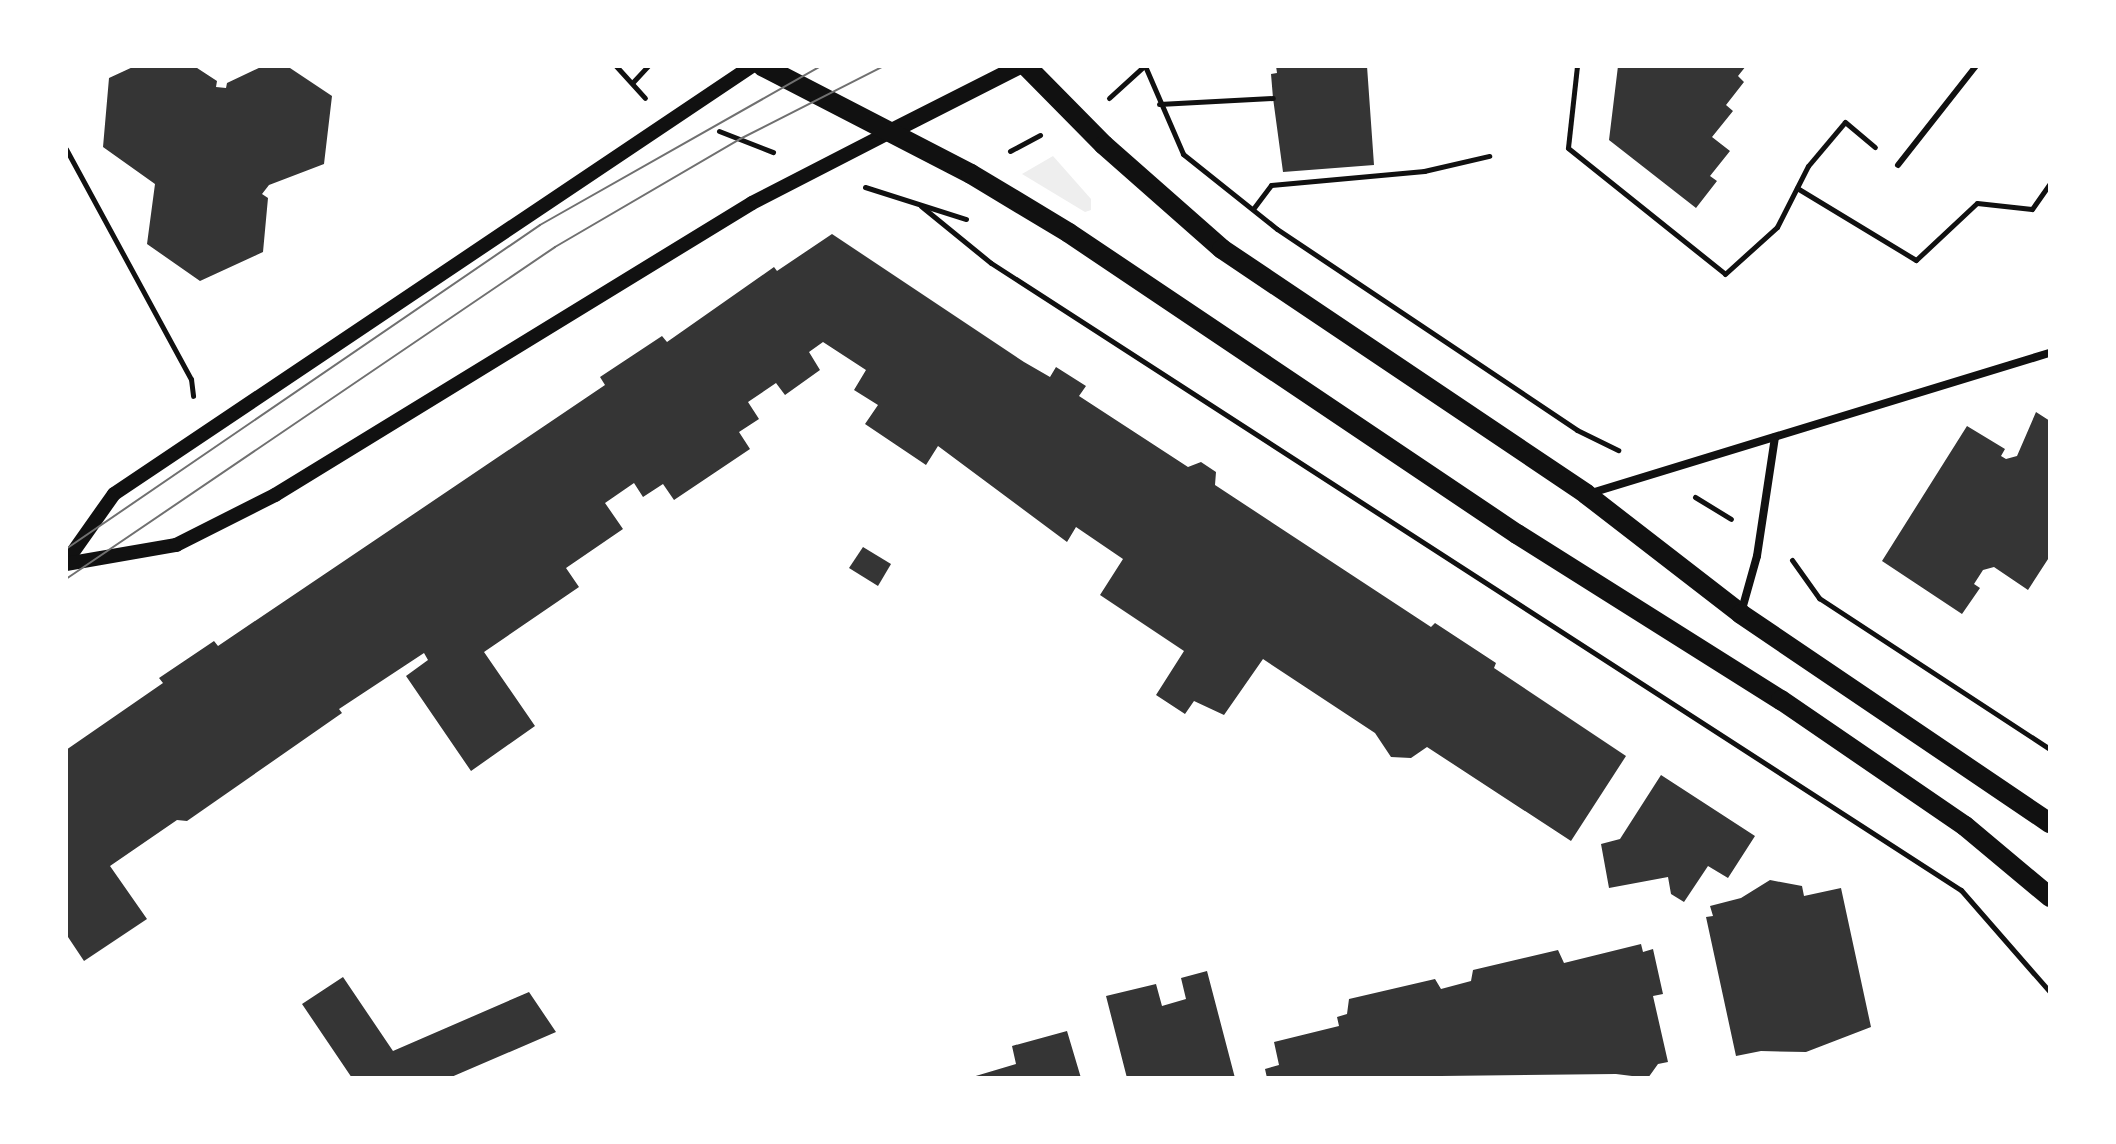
<!DOCTYPE html>
<style>
body{margin:0}
#map{position:relative;width:2116px;height:1144px;overflow:hidden;background:#fff;font-family:Helvetica,sans-serif}
div>[style]{position:absolute}
.green>*{inset:0;background:#eee}
.building>*{inset:0;background:#353535}
.path>*{height:5px;margin:-2.5px;padding:0 2.5px;transform-origin:2.5px;border-radius:2.5px;background:#111}
.service>*{height:6px;margin:-3px;padding:0 3px;transform-origin:3px;border-radius:3px;background:#111}
.minor>*{height:8px;margin:-4px;padding:0 4px;transform-origin:4px;border-radius:4px;background:#111}
.tertiary>*{height:14px;margin:-7px;padding:0 7px;transform-origin:7px;border-radius:7px;background:#111}
.secondary>*{height:16px;margin:-8px;padding:0 8px;transform-origin:8px;border-radius:8px;background:#111}
.primary>*{height:20px;margin:-10px;padding:0 10px;transform-origin:10px;border-radius:10px;background:#111}
.tram>*{height:2px;margin:-1px;padding:0 1px;transform-origin:1px;border-radius:1px;background:#707070}
span{translate:-50% -50%;white-space:nowrap;text-align:center;line-height:1.15;-webkit-text-stroke:8px #fff;paint-order:stroke}
.frame{position:absolute;inset:0;border:68px solid #fff;pointer-events:none}
</style>
<div id="map">
<div class="green">
<div style="clip-path:polygon(1053px 156px,1091px 199px,1091px 210px,1085px 212px,1022px 174px)"></div>
</div>
<div class="building">
<div style="clip-path:polygon(135px 66px,194px 66px,217px 81px,216px 87px,226px 88px,227px 83px,263px 66px,287px 66px,332px 96px,324px 164px,269px 185px,262px 194px,268px 198px,263px 252px,200px 281px,147px 244px,155px 184px,103px 147px,109px 78px)"></div>
<div style="clip-path:polygon(1276px 66px,1367px 66px,1374px 165px,1283px 172px,1273px 98px,1271px 74px,1277px 73px)"></div>
<div style="clip-path:polygon(1618px 66px,1746px 66px,1738px 76px,1744px 82px,1726px 105px,1733px 111px,1712px 137px,1730px 151px,1710px 176px,1717px 181px,1696px 208px,1609px 140px)"></div>
<div style="clip-path:polygon(832px 234px,1024px 362px,1050px 377px,1056px 367px,1086px 386px,1079px 396px,1188px 467px,1201px 462px,1216px 472px,1215px 485px,1431px 627px,1435px 623px,1496px 663px,1494px 668px,1626px 756px,1571px 841px,1427px 747px,1411px 758px,1391px 757px,1375px 733px,1263px 659px,1224px 715px,1194px 701px,1185px 714px,1156px 695px,1184px 651px,1100px 595px,1123px 559px,1076px 527px,1067px 542px,938px 446px,926px 465px,865px 424px,878px 405px,854px 390px,866px 370px,823px 342px,809px 352px,820px 370px,785px 395px,776px 383px,748px 402px,759px 419px,739px 432px,750px 449px,674px 500px,663px 484px,643px 497px,634px 483px,605px 503px,623px 529px,566px 568px,579px 587px,484px 652px,535px 726px,471px 771px,406px 676px,428px 660px,424px 653px,339px 709px,342px 713px,187px 821px,177px 820px,110px 866px,147px 919px,84px 961px,66px 934px,66px 750px,163px 683px,159px 678px,214px 641px,218px 646px,605px 385px,600px 377px,662px 336px,667px 342px,774px 267px,777px 271px)"></div>
<div style="clip-path:polygon(2036px 412px,2050px 421px,2050px 556px,2028px 590px,1994px 567px,1983px 570px,1974px 584px,1980px 588px,1962px 614px,1882px 561px,1967px 426px,2005px 449px,2001px 456px,2006px 459px,2017px 456px)"></div>
<div style="clip-path:polygon(863px 547px,891px 564px,878px 586px,849px 568px)"></div>
<div style="clip-path:polygon(1661px 775px,1755px 836px,1728px 878px,1708px 866px,1684px 902px,1671px 894px,1668px 877px,1609px 888px,1601px 844px,1620px 839px)"></div>
<div style="clip-path:polygon(1770px 880px,1802px 886px,1804px 896px,1841px 888px,1871px 1027px,1806px 1052px,1761px 1051px,1736px 1056px,1706px 917px,1713px 916px,1710px 906px,1741px 898px)"></div>
<div style="clip-path:polygon(1641px 944px,1643px 952px,1653px 949px,1663px 994px,1653px 996px,1668px 1062px,1658px 1064px,1648px 1078px,1616px 1074px,1267px 1078px,1265px 1069px,1279px 1065px,1274px 1042px,1339px 1026px,1337px 1017px,1347px 1014px,1349px 999px,1435px 979px,1441px 989px,1471px 981px,1473px 970px,1558px 950px,1564px 963px)"></div>
<div style="clip-path:polygon(1207px 971px,1235px 1078px,1127px 1078px,1106px 996px,1156px 984px,1162px 1006px,1186px 999px,1181px 978px)"></div>
<div style="clip-path:polygon(343px 977px,393px 1051px,529px 992px,556px 1032px,449px 1078px,352px 1078px,302px 1004px)"></div>
<div style="clip-path:polygon(1067px 1031px,1081px 1078px,969px 1078px,1016px 1064px,1012px 1046px)"></div>
</div>
<div class="path">
<div style="left:616px;top:66px;width:43px;rotate:47.8deg"></div>
<div style="left:1145px;top:66px;width:96px;rotate:66.6deg"></div>
<div style="left:1183px;top:154px;width:120px;rotate:38.6deg"></div>
<div style="left:1277px;top:229px;width:361px;rotate:33.8deg"></div>
<div style="left:1577px;top:430px;width:46px;rotate:26deg"></div>
<div style="left:1577px;top:66px;width:82px;rotate:96.3deg"></div>
<div style="left:1568px;top:148px;width:201px;rotate:38.7deg"></div>
<div style="left:1725px;top:274px;width:70px;rotate:-42.1deg"></div>
<div style="left:1777px;top:227px;width:68px;rotate:-63.1deg"></div>
<div style="left:1808px;top:166px;width:57px;rotate:-49.9deg"></div>
<div style="left:1845px;top:122px;width:39px;rotate:40deg"></div>
<div style="left:633px;top:82px;width:22px;rotate:-47deg"></div>
<div style="left:1109px;top:98px;width:47px;rotate:-42.4deg"></div>
<div style="left:1159px;top:104px;width:114px;rotate:-3deg"></div>
<div style="left:719px;top:131px;width:58px;rotate:21.3deg"></div>
<div style="left:66px;top:149px;width:262px;rotate:61.5deg"></div>
<div style="left:191px;top:379px;width:17px;rotate:83deg"></div>
<div style="left:1010px;top:151px;width:34px;rotate:-28deg"></div>
<div style="left:865px;top:187px;width:106px;rotate:17.6deg"></div>
<div style="left:1797px;top:188px;width:139px;rotate:31.2deg"></div>
<div style="left:1916px;top:260px;width:83px;rotate:-43.1deg"></div>
<div style="left:1977px;top:203px;width:55px;rotate:6.2deg"></div>
<div style="left:2032px;top:209px;width:32px;rotate:-55deg"></div>
<div style="left:921px;top:206px;width:90px;rotate:39.2deg"></div>
<div style="left:991px;top:263px;width:1155px;rotate:32.88deg"></div>
<div style="left:1961px;top:890px;width:135px;rotate:48.9deg"></div>
<div style="left:1253px;top:209px;width:30px;rotate:-53deg"></div>
<div style="left:1271px;top:185px;width:154px;rotate:-5.2deg"></div>
<div style="left:1424px;top:171px;width:67px;rotate:-13deg"></div>
<div style="left:1695px;top:497px;width:42px;rotate:31.4deg"></div>
<div style="left:1792px;top:560px;width:47px;rotate:54.6deg"></div>
<div style="left:1819px;top:598px;width:276px;rotate:33.2deg"></div>
</div>
<div class="service">
<div style="left:1898px;top:165px;width:126px;rotate:-51.8deg"></div>
</div>
<div class="minor">
<div style="left:1588px;top:494px;width:483px;rotate:-17deg"></div>
<div style="left:1741px;top:613px;width:59px;rotate:-74.3deg"></div>
<div style="left:1757px;top:556px;width:120px;rotate:-81.4deg"></div>
</div>
<div class="tertiary">
<div style="left:66px;top:562px;width:83px;rotate:-54.8deg"></div>
<div style="left:114px;top:494px;width:768px;rotate:-33.86deg"></div>
<div style="left:66px;top:564px;width:112px;rotate:-9.8deg"></div>
<div style="left:176px;top:545px;width:111px;rotate:-26.8deg"></div>
<div style="left:275px;top:495px;width:559px;rotate:-31.47deg"></div>
<div style="left:752px;top:203px;width:153px;rotate:-27.2deg"></div>
</div>
<div class="secondary">
<div style="left:888px;top:133px;width:148px;rotate:-26.9deg"></div>
</div>
<div class="primary">
<div style="left:762px;top:66px;width:235px;rotate:27.3deg"></div>
<div style="left:971px;top:174px;width:114px;rotate:31deg"></div>
<div style="left:1069px;top:233px;width:540px;rotate:33.9deg"></div>
<div style="left:1517px;top:534px;width:312px;rotate:32.2deg"></div>
<div style="left:1781px;top:700px;width:223px;rotate:34.4deg"></div>
<div style="left:1965px;top:826px;width:111px;rotate:39.9deg"></div>
<div style="left:1026px;top:66px;width:111px;rotate:45.4deg"></div>
<div style="left:1104px;top:145px;width:157px;rotate:41.4deg"></div>
<div style="left:1222px;top:249px;width:439px;rotate:33.9deg"></div>
<div style="left:1586px;top:494px;width:196px;rotate:37.7deg"></div>
<div style="left:1741px;top:614px;width:373px;rotate:34.1deg"></div>
</div>
<div class="tram">
<div style="left:66px;top:549px;width:574px;rotate:-34.35deg"></div>
<div style="left:540px;top:225px;width:323px;rotate:-29.5deg"></div>
<div style="left:66px;top:579px;width:591px;rotate:-34.17deg"></div>
<div style="left:555px;top:247px;width:214px;rotate:-30.3deg"></div>
<div style="left:740px;top:139px;width:161px;rotate:-26.9deg"></div>
</div>
<div class="frame"></div>
</div>
